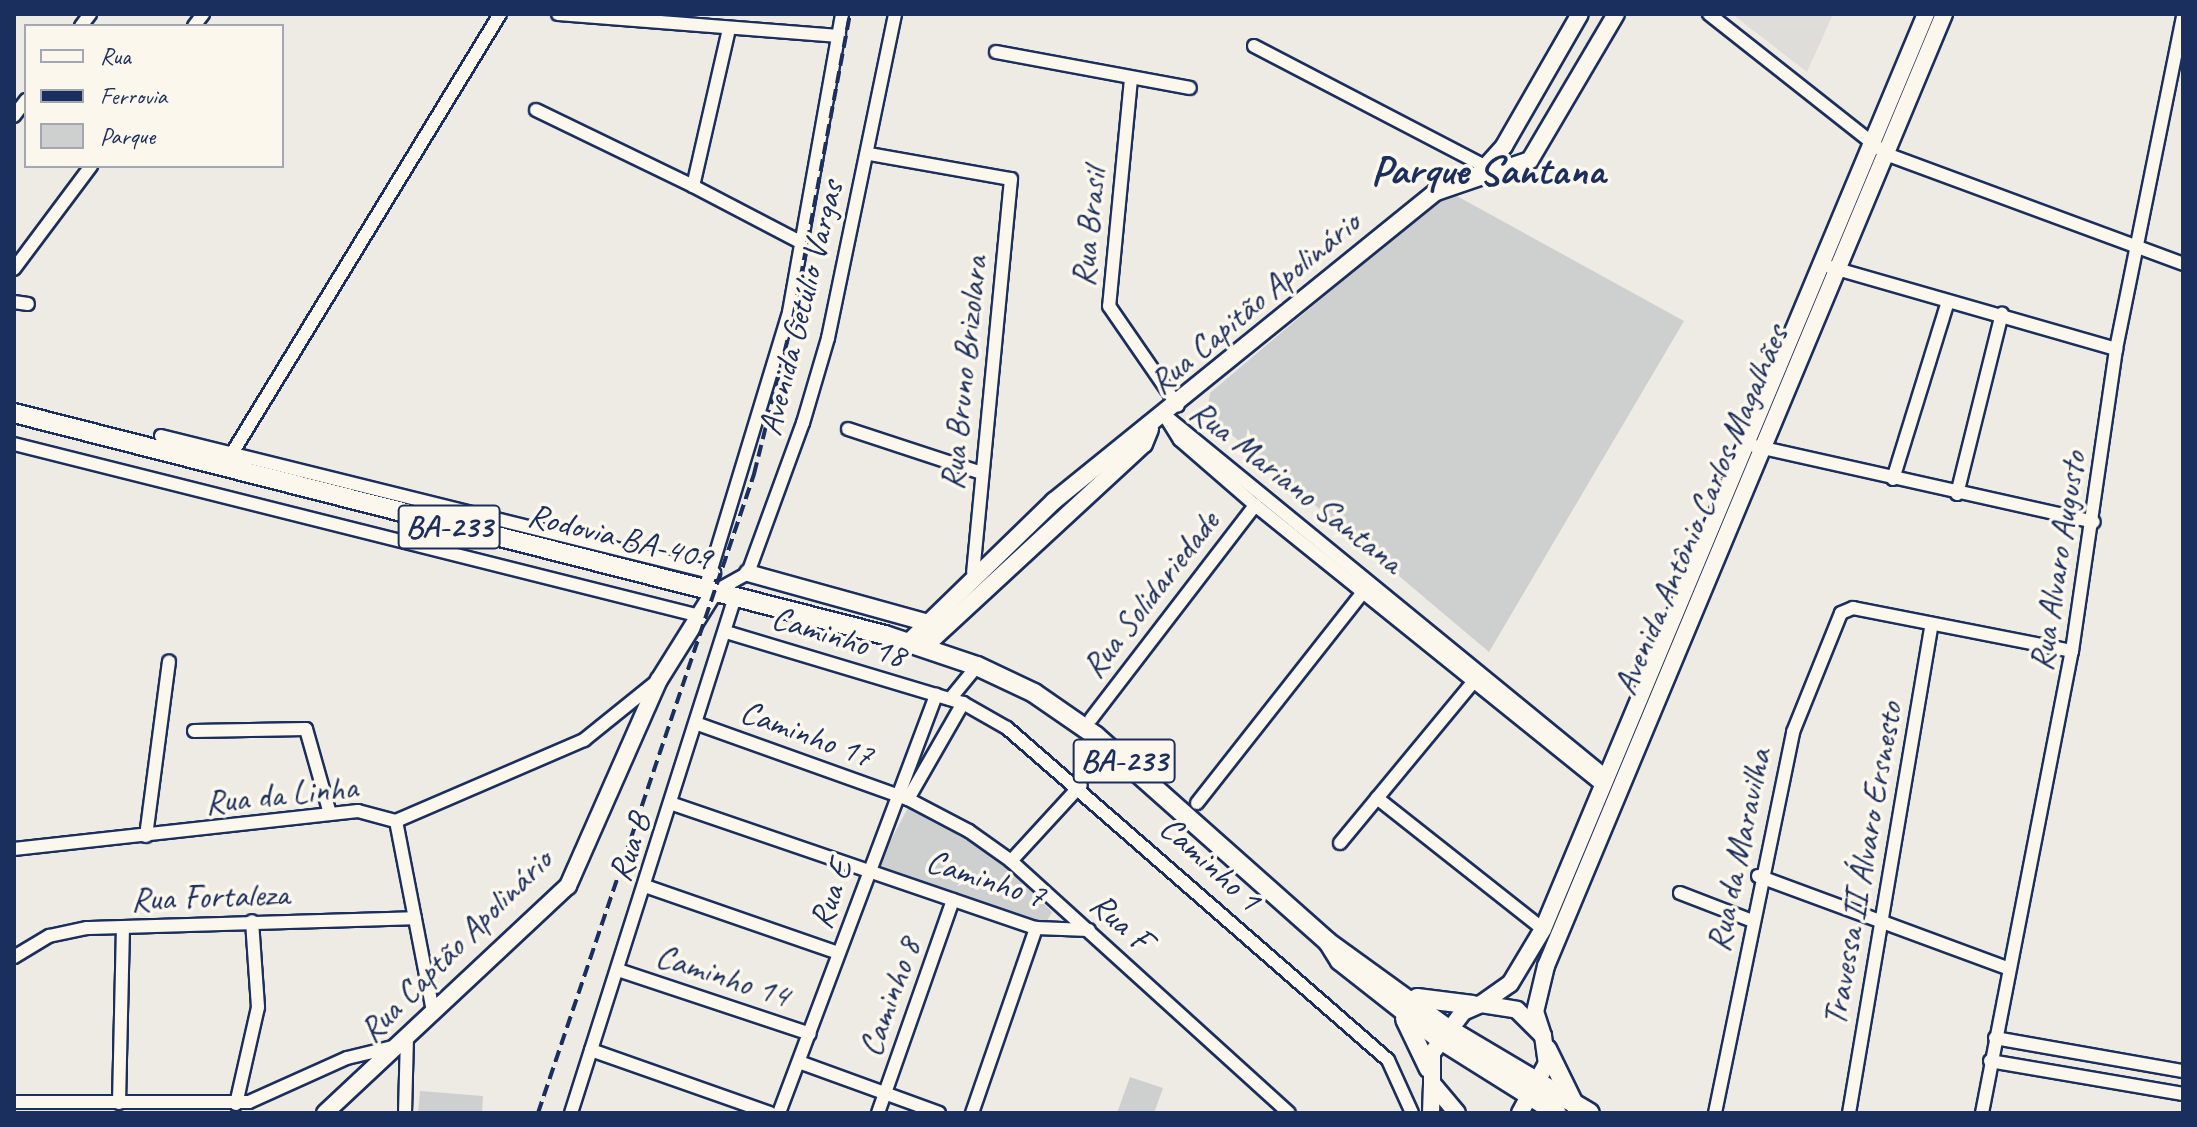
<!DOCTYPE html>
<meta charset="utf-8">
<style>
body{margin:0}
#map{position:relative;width:2197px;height:1127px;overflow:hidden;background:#eeebe4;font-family:Caveat,sans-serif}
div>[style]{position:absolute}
.built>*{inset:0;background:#deddda}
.green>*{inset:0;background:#cecfcf}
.roads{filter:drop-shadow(2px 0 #1b2f5e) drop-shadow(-2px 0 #1b2f5e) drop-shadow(0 2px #1b2f5e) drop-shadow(0 -2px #1b2f5e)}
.street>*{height:12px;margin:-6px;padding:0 6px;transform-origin:6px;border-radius:6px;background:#fbf7ec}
.secondary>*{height:16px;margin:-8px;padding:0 8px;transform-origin:8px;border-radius:8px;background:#fbf7ec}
.primary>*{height:18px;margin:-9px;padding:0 9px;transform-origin:9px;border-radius:9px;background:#fbf7ec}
.rail>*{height:4px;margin-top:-2px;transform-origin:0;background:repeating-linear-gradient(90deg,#1b2f5e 0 12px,transparent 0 18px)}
span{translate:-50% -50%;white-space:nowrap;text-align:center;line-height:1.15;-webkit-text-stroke:7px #fbf7ec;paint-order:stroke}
.shield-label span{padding:2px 6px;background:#fbf7ec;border:2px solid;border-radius:6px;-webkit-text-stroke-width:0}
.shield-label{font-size:32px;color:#1b2f5e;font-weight:700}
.street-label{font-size:34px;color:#1b2f5e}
.district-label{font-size:42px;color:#1b2f5e;font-weight:700}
.frame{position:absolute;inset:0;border:16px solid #1b2f5e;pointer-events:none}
.legend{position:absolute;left:24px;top:24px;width:260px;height:144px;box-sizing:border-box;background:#fbf7ec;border:2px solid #a1a7b3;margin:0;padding:10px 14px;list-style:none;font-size:24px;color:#1b2f5e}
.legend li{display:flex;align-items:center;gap:16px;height:40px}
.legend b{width:40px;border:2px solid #a1a7b3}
</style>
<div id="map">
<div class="built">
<div style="clip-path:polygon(1732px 14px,1833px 14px,1807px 72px)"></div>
</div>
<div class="green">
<div style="clip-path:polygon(1455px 195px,1684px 321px,1489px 652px,1213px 419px,1208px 406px,1210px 393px,1440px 198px)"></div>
<div style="clip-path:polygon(910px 804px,1002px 863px,1052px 912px,1043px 928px,876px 868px)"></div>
<div style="clip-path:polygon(1130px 1077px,1163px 1088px,1154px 1113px,1117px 1113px)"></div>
<div style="clip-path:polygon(420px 1091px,483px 1096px,482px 1113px,418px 1113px)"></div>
</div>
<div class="roads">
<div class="street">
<div style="left:558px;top:14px;width:282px;rotate:4.5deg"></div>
<div style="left:1709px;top:14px;width:226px;rotate:38.3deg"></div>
<div style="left:1886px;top:154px;width:317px;rotate:20.3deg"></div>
<div style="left:81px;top:26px;width:15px;rotate:-53deg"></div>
<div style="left:194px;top:26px;width:15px;rotate:-53deg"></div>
<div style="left:729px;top:29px;width:161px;rotate:102.9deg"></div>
<div style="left:693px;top:186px;width:119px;rotate:27.6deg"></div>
<div style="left:1254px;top:46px;width:266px;rotate:27.5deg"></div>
<div style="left:996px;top:52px;width:197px;rotate:10.5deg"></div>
<div style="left:1131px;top:79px;width:228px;rotate:95.5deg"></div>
<div style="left:1109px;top:306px;width:121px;rotate:55.4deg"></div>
<div style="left:536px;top:110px;width:174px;rotate:25.8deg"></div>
<div style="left:14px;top:116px;width:20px;rotate:-53deg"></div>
<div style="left:869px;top:154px;width:144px;rotate:10deg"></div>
<div style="left:1011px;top:179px;width:395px;rotate:95.5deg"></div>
<div style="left:1830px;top:267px;width:298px;rotate:16deg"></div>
<div style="left:14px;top:269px;width:129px;rotate:-53.2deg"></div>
<div style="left:14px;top:302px;width:14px;rotate:8deg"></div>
<div style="left:1165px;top:416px;width:28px;rotate:58deg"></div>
<div style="left:1180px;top:440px;width:99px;rotate:40.9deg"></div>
<div style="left:1255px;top:505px;width:447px;rotate:38.9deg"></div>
<div style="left:1168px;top:418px;width:567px;rotate:39.28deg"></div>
<div style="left:848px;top:429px;width:138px;rotate:18.2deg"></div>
<div style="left:161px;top:436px;width:570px;rotate:13.91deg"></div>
<div style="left:14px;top:444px;width:703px;rotate:14.08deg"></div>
<div style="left:1754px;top:446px;width:348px;rotate:12.6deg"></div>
<div style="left:228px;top:460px;width:522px;rotate:-58.62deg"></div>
<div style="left:1893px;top:479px;width:186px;rotate:-72.8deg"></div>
<div style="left:1957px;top:494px;width:186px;rotate:-76deg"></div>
<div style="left:705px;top:589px;width:289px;rotate:-73.1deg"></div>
<div style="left:789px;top:312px;width:303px;rotate:-79.9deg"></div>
<div style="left:714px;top:592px;width:39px;rotate:-29deg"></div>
<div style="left:748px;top:573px;width:160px;rotate:-69.9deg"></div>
<div style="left:803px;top:423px;width:89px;rotate:-73.6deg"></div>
<div style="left:828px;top:338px;width:331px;rotate:-78.3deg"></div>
<div style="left:726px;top:632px;width:247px;rotate:16.7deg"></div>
<div style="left:963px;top:703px;width:51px;rotate:29.6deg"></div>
<div style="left:1007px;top:728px;width:505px;rotate:41.07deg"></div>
<div style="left:1388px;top:1060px;width:58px;rotate:65.6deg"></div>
<div style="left:950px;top:699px;width:43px;rotate:-50.7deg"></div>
<div style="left:1091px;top:719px;width:270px;rotate:-52.5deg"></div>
<div style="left:698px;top:724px;width:223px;rotate:19.7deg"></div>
<div style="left:908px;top:799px;width:69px;rotate:27.7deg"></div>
<div style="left:969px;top:831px;width:52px;rotate:35.5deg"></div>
<div style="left:1011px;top:861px;width:375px;rotate:42.2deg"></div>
<div style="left:194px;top:731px;width:112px;rotate:-1deg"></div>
<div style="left:306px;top:729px;width:88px;rotate:74.2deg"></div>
<div style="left:1377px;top:798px;width:211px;rotate:38.3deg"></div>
<div style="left:908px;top:799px;width:111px;rotate:-60.2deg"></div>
<div style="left:1197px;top:803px;width:268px;rotate:-51.8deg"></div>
<div style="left:673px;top:804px;width:384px;rotate:18.9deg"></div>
<div style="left:1036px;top:928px;width:53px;rotate:2.2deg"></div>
<div style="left:396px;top:821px;width:189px;rotate:79deg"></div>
<div style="left:146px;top:836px;width:176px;rotate:-82.5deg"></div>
<div style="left:1340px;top:843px;width:209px;rotate:-50.4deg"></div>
<div style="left:14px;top:849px;width:346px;rotate:-6.3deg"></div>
<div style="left:358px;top:811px;width:39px;rotate:15deg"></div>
<div style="left:396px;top:821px;width:205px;rotate:-23.3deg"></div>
<div style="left:584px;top:740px;width:92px;rotate:-38.9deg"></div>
<div style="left:1011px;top:861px;width:103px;rotate:-47.4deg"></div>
<div style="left:1758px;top:876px;width:268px;rotate:20.3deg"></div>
<div style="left:645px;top:886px;width:205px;rotate:19.1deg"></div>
<div style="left:1680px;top:893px;width:75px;rotate:21.1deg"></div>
<div style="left:14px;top:957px;width:41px;rotate:-31deg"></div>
<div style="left:49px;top:936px;width:39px;rotate:-12deg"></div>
<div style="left:87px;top:928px;width:328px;rotate:-1.7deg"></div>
<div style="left:618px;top:970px;width:202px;rotate:18.4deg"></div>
<div style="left:1995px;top:1038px;width:191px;rotate:10deg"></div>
<div style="left:591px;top:1050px;width:190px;rotate:19.4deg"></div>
<div style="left:1990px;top:1061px;width:196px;rotate:9.7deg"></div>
<div style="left:799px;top:1062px;width:149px;rotate:20deg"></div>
<div style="left:14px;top:1102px;width:235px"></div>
<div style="left:249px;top:1102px;width:107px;rotate:-24.2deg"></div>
<div style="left:347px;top:1058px;width:51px;rotate:-13.5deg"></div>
<div style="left:119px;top:1103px;width:175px;rotate:-88.7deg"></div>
<div style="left:236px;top:1104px;width:99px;rotate:-77.2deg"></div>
<div style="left:258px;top:1007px;width:86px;rotate:-94deg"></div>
<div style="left:405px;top:1113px;width:75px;rotate:-88.5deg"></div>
<div style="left:571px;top:1113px;width:541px;rotate:-72.37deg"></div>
<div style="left:779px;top:1113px;width:447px;rotate:-69.4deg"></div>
<div style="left:878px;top:1113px;width:226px;rotate:-70.6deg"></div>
<div style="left:972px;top:1113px;width:196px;rotate:-70.9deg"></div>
<div style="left:1715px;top:1113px;width:389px;rotate:-78.4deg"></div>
<div style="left:1793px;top:732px;width:128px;rotate:-68deg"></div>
<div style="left:1841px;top:613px;width:13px;rotate:-23deg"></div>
<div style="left:1853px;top:608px;width:223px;rotate:11.1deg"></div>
<div style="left:1849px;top:1113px;width:496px;rotate:-80.4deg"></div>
<div style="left:1982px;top:1113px;width:471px;rotate:-79deg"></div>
<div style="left:2072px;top:651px;width:305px;rotate:-81.7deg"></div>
<div style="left:2116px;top:349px;width:339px;rotate:-78.6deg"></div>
</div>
<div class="secondary">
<div style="left:1479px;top:174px;width:38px;rotate:-48deg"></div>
<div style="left:1504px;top:146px;width:152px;rotate:-60.1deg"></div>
<div style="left:748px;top:573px;width:194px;rotate:15.5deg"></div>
<div style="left:909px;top:642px;width:202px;rotate:-44.2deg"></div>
<div style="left:1054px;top:501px;width:491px;rotate:-39deg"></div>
<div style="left:1436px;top:192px;width:99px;rotate:-18.8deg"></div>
<div style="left:1530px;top:160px;width:169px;rotate:-59.5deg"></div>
<div style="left:924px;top:647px;width:299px;rotate:-42.7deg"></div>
<div style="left:1144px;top:444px;width:16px;rotate:-68deg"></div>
<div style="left:1481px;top:1004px;width:35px;rotate:-35deg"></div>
<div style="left:1510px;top:984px;width:64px;rotate:-59deg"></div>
<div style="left:1543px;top:929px;width:992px;rotate:-67.29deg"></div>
<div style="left:1543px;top:1036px;width:25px;rotate:-108deg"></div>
<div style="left:1535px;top:1012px;width:47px;rotate:-76.6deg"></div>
<div style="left:1546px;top:966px;width:1032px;rotate:-67.31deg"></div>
<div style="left:325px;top:1113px;width:333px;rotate:-43.1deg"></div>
<div style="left:568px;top:886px;width:225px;rotate:-66.2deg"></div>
<div style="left:659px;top:680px;width:104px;rotate:-58deg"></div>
<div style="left:1431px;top:1113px;width:29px;rotate:-88deg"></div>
<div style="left:1457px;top:1113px;width:39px;rotate:-130deg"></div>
<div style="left:1432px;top:1083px;width:30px;rotate:-90deg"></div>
<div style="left:1432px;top:1053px;width:51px;rotate:-52.9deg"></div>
<div style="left:1463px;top:1012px;width:20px;rotate:-24deg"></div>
<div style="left:1481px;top:1004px;width:36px;rotate:9deg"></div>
<div style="left:1517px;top:1010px;width:37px;rotate:45deg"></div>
<div style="left:1543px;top:1036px;width:27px;rotate:82deg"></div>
<div style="left:1547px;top:1063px;width:57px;rotate:118.4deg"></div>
</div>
<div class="primary">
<div style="left:14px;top:413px;width:899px;rotate:14.3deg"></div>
<div style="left:885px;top:635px;width:97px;rotate:18.6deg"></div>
<div style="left:977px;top:666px;width:63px;rotate:25.3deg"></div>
<div style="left:1034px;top:693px;width:75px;rotate:34.7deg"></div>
<div style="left:1096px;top:736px;width:310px;rotate:41.6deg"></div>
<div style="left:1328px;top:942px;width:22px;rotate:58deg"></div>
<div style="left:1340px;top:961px;width:126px;rotate:38.2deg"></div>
<div style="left:1439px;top:1039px;width:139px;rotate:32.1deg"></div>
<div style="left:1328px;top:942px;width:147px;rotate:35.9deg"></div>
<div style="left:1447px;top:1028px;width:166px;rotate:30.7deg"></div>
<div style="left:1417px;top:998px;width:56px;rotate:7.1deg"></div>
<div style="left:1405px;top:1019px;width:55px;rotate:64.4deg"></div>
<div style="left:1547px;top:1049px;width:61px;rotate:63.9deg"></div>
</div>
</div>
<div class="rail">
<div style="left:538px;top:1113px;width:675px;rotate:-71.32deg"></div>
<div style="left:754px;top:474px;width:166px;rotate:-76deg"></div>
<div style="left:794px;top:313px;width:304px;rotate:-79.4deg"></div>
</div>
<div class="shield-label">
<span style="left:449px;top:527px">BA-233</span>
<span style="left:1124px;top:761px">BA-233</span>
</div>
<div class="street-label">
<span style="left:1088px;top:227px;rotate:-84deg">Rua Brasil</span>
<span style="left:1254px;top:302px;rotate:-40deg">Rua Capitão Apolinário</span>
<span style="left:800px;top:308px;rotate:-76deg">Avenida Getúlio Vargas</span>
<span style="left:963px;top:373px;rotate:-84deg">Rua Bruno Brizolara</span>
<span style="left:1297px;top:486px;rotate:38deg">Rua Mariano Santana</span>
<span style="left:1700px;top:510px;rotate:-67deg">Avenida Antônio Carlos Magalhães</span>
<span style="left:620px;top:536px;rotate:14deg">Rodovia BA-409</span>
<span style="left:2057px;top:561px;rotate:-81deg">Rua Alvaro Augusto</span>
<span style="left:1150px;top:594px;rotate:-52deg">Rua Solidariedade</span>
<span style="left:839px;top:636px;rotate:17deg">Caminho 18</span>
<span style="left:807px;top:733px;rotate:20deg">Caminho 17</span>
<span style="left:281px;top:794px;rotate:-6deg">Rua da Linha</span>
<span style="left:629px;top:847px;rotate:-71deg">Rua B</span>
<span style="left:1738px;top:850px;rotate:-78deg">Rua da Maravilha</span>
<span style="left:1211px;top:863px;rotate:42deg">Caminho 1</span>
<span style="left:1862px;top:864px;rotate:-80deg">Travessa II Álvaro Ersnesto</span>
<span style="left:986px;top:878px;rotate:18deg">Caminho 7</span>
<span style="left:830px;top:894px;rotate:-71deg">Rua E</span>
<span style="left:210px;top:896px;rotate:-2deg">Rua Fortaleza</span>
<span style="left:1121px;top:921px;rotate:42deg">Rua F</span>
<span style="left:455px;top:945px;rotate:-45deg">Rua Captão Apolinário</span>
<span style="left:723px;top:975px;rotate:18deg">Caminho 14</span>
<span style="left:889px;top:997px;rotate:-70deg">Caminho 8</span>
</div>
<div class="district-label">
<span style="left:1488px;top:171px">Parque Santana</span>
</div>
<div class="frame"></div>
<ul class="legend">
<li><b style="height:10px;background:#fbf7ec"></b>Rua</li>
<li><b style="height:10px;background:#1b2f5e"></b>Ferrovia</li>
<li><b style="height:22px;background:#cecfcf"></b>Parque</li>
</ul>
</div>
